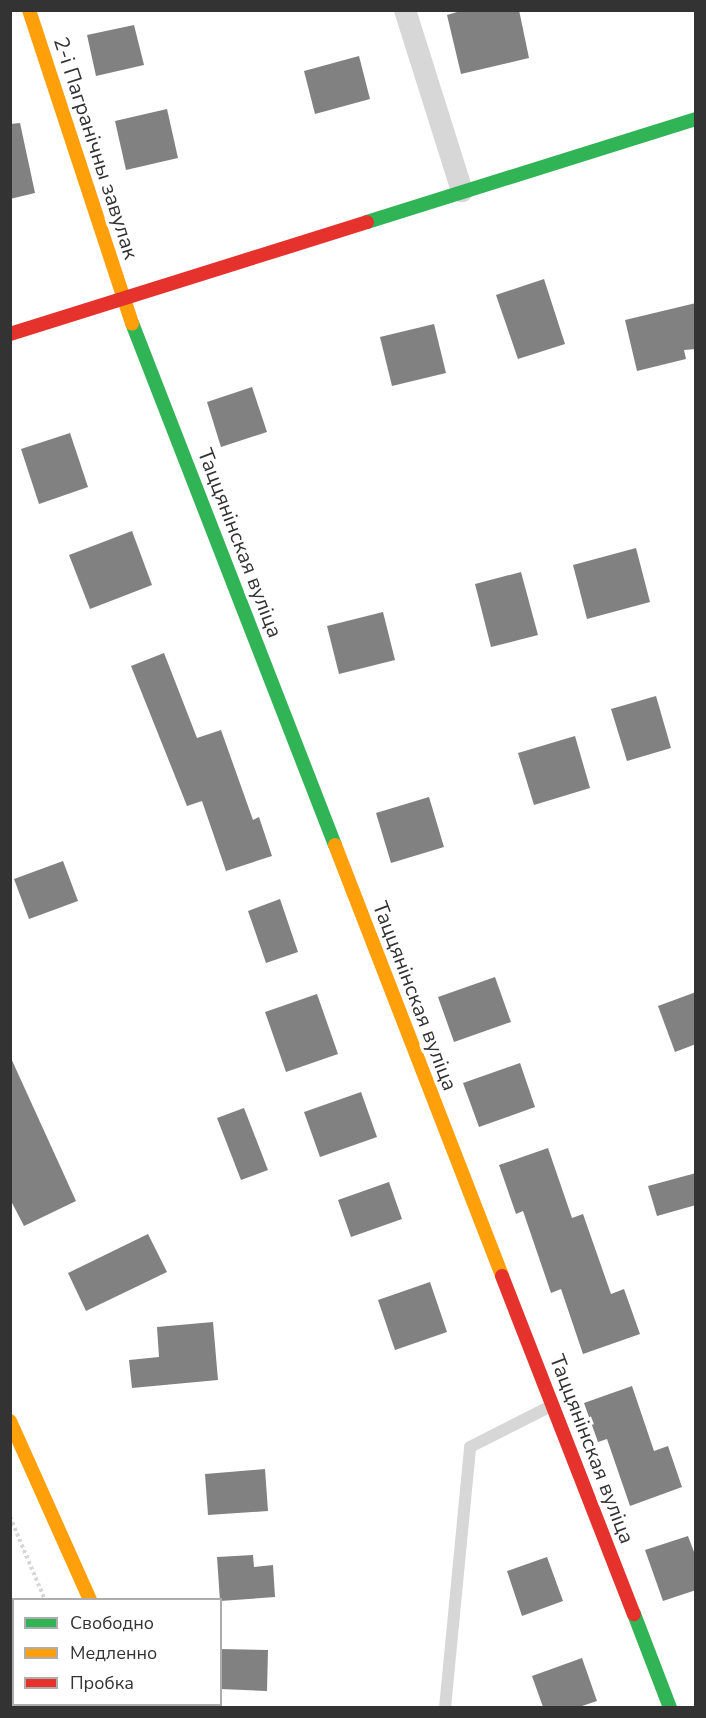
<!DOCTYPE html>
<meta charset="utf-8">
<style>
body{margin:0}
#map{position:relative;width:706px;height:1718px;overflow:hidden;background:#fff;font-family:"Nunito Sans",sans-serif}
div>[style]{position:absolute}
.building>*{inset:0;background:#818181}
.path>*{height:4px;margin-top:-2px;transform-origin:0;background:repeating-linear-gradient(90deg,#d6d6d6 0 3px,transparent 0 6px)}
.lane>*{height:12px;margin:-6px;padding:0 6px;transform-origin:6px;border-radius:6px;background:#d7d7d7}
.street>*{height:22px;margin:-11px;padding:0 11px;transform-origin:11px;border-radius:11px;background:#d7d7d7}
.fast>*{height:14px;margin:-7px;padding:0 7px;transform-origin:7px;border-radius:7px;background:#30b455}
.slow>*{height:14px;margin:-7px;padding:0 7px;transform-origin:7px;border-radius:7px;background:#ff9f0a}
.jam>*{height:14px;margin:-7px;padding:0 7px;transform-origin:7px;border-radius:7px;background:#e5322d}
span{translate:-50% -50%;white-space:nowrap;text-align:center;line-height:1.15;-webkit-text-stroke:6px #fff;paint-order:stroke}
.street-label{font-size:21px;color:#333}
.frame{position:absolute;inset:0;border:12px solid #333;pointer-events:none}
.legend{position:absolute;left:12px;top:1598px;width:210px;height:108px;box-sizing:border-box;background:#fff;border:2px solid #adadad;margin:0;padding:8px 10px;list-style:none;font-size:18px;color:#333}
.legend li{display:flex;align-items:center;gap:12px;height:30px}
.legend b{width:30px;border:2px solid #adadad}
</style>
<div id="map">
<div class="building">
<div style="clip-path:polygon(464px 10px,519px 10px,529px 58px,461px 74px,447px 15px)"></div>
<div style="clip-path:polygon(134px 25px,144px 65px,96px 76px,87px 35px)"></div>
<div style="clip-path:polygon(359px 56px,370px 99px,315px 114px,304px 71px)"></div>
<div style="clip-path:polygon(167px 109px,178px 158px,126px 170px,115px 121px)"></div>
<div style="clip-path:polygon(20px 123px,35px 193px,10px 199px,10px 124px)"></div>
<div style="clip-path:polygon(544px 279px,565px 344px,518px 359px,496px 295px)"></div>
<div style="clip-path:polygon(696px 303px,696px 349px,684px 350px,686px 359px,637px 371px,625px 320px)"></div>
<div style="clip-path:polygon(434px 324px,446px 373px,392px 386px,380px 337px)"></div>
<div style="clip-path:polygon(252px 387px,267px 432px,221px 447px,207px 402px)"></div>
<div style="clip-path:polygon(70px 433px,88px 487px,39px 504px,21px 449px)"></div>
<div style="clip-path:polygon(132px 531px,152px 585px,90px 609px,69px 555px)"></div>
<div style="clip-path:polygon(636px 548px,650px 602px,587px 619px,573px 565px)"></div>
<div style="clip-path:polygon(521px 572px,538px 635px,491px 647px,475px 584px)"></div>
<div style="clip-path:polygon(383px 612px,395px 660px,339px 674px,327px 626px)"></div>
<div style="clip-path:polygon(164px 653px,197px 738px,221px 730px,253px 820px,259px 817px,272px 856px,226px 871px,202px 801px,187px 806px,131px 666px)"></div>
<div style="clip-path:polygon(656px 696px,671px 748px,627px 761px,611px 709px)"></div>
<div style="clip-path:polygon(575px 736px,590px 788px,534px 805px,518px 753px)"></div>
<div style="clip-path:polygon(429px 797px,444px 847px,391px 863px,376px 813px)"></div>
<div style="clip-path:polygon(63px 861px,78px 901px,29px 919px,14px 879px)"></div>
<div style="clip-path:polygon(280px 899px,298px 952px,266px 963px,248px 911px)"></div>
<div style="clip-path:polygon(495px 977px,511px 1022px,454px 1042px,438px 997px)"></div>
<div style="clip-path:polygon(696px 992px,696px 1044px,675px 1052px,658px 1006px)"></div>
<div style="clip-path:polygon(317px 994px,338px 1054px,286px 1072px,265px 1012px)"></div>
<div style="clip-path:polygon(10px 1056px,76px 1201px,24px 1226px,10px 1199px)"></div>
<div style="clip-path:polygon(520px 1063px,535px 1107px,479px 1127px,463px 1083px)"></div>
<div style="clip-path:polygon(361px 1092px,377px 1137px,320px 1157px,304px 1112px)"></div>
<div style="clip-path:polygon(244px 1108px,268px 1170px,241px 1180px,217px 1118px)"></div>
<div style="clip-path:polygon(548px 1148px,572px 1218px,583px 1214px,611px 1294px,624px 1289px,640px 1334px,583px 1354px,561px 1289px,551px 1293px,523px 1211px,516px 1214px,499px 1165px)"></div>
<div style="clip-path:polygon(696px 1173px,696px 1205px,657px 1216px,648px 1186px)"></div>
<div style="clip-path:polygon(389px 1182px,402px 1219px,351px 1237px,338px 1200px)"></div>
<div style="clip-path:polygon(148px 1234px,167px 1272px,86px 1311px,68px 1273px)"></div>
<div style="clip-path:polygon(430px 1282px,447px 1332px,395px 1350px,378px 1300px)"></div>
<div style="clip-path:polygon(213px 1322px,218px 1380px,132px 1388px,129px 1360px,159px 1357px,157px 1327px)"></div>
<div style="clip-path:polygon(632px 1386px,654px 1451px,668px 1446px,682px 1487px,630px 1506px,607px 1439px,598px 1442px,584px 1403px)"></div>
<div style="clip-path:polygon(265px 1469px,268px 1511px,208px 1515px,205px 1474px)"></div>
<div style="clip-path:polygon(688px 1536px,696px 1557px,696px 1590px,663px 1601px,645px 1550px)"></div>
<div style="clip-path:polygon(253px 1555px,254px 1567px,273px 1565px,275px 1597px,220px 1601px,217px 1557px)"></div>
<div style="clip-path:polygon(547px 1557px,563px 1601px,522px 1616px,507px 1571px)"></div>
<div style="clip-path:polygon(220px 1649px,268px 1650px,267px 1691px,220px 1689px)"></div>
<div style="clip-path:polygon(582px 1658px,597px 1701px,579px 1707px,543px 1707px,532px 1676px)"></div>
</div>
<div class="path">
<div style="left:10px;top:1517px;width:90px;rotate:67.1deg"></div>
<div style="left:88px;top:1704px;width:4px;rotate:76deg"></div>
</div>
<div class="lane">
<div style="left:445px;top:1708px;width:262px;rotate:-84.5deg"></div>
<div style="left:470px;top:1447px;width:91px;rotate:-26.8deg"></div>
</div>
<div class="street">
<div style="left:405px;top:10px;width:190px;rotate:72.5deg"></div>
</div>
<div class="fast">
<div style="left:367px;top:222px;width:345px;rotate:-17.4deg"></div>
<div style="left:132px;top:323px;width:560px;rotate:68.75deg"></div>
<div style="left:634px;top:1614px;width:101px;rotate:69deg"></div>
</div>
<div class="slow">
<div style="left:29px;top:10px;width:330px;rotate:71.8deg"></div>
<div style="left:335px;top:845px;width:462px;rotate:68.8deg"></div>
<div style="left:10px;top:1421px;width:196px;rotate:65.9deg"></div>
</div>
<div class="jam">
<div style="left:10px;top:334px;width:374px;rotate:-17.4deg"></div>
<div style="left:502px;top:1276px;width:363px;rotate:68.7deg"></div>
<div style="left:128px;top:1704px;width:4px;rotate:76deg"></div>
</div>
<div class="street-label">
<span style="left:96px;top:148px;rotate:72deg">2-і Пагранічны завулак</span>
<span style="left:240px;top:543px;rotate:69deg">Таццянінская вуліца</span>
<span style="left:415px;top:996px;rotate:69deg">Таццянінская вуліца</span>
<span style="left:592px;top:1449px;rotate:69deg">Таццянінская вуліца</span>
</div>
<div class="frame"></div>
<ul class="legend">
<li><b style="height:8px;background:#30b455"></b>Свободно</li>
<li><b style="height:8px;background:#ff9f0a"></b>Медленно</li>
<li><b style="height:8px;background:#e5322d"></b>Пробка</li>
</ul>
</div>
